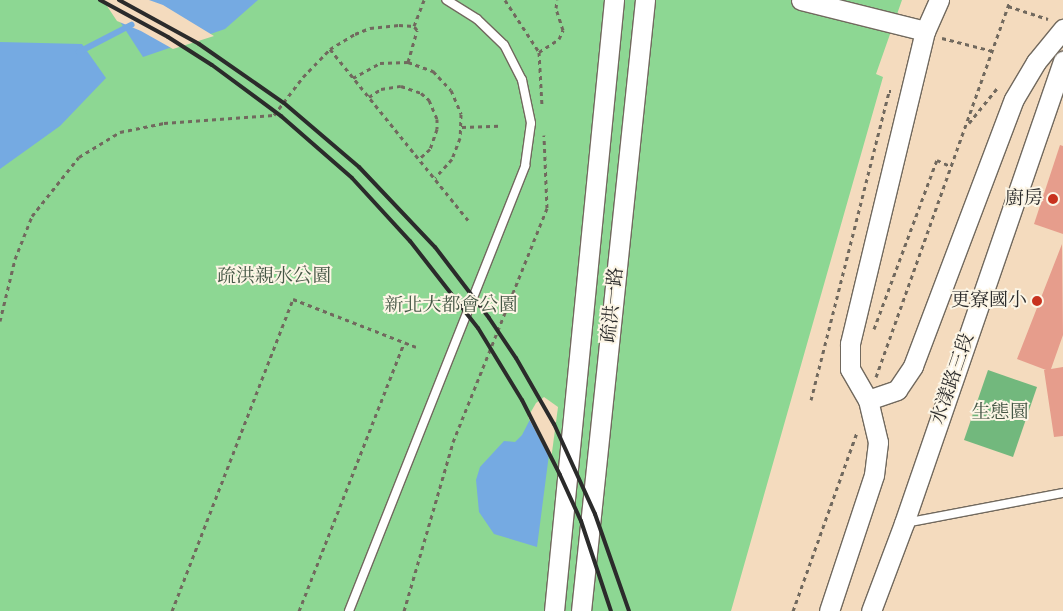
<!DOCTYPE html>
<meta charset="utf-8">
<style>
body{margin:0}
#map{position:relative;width:1063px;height:611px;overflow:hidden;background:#f4dbbe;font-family:"IM FELL DW Pica","Noto Serif TC",serif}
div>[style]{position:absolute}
.green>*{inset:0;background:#8dd793}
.forest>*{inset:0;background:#72b87d}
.water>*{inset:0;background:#75aae2}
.pier>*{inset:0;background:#f4dbbe}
.stream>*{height:5.5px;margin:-2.75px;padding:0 2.75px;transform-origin:2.75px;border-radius:2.75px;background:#75aae2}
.building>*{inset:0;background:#e69d8c}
.path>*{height:3px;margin-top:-1.5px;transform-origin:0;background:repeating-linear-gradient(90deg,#71695e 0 4px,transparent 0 8px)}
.roads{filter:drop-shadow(1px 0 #71695e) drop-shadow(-1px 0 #71695e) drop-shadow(0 1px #71695e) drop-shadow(0 -1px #71695e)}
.service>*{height:8px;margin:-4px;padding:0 4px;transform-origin:4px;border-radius:4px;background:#fff}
.tertiary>*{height:19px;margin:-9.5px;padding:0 9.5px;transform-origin:9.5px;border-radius:9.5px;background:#fff}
.rail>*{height:4px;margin:-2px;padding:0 2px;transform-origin:2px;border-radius:2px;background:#2b2b2b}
.dots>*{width:14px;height:14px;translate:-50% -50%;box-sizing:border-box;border:2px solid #fcf5e5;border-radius:50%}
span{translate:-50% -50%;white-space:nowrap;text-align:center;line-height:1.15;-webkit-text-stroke:4px #fcf5e5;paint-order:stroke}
.poi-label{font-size:19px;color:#2b2b2b}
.right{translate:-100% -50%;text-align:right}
.park-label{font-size:19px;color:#445645}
.street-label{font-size:19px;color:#2b2b2b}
</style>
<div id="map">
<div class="green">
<div style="clip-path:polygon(0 0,902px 0,876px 74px,883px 77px,731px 611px,0 611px)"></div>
</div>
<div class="forest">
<div style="clip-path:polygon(988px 370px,1037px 387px,1013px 457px,964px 440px)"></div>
</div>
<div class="water">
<div style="clip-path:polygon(106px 0,258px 0,225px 29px,143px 57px)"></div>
<div style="clip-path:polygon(0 42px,82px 44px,106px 78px,60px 126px,0 169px)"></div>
<div style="clip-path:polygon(538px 404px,555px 408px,537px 547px,494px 534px,479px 512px,476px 480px,480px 467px,504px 441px,515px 442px,522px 435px)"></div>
</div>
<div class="pier">
<div style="clip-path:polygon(103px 0,149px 0,163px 5px,214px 36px,173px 49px,141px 31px,117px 21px)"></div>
<div style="clip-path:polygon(544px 397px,558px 407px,551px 460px,528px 417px,536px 403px)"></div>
</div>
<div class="stream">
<div style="left:79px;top:52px;width:59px;rotate:-27.4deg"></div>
</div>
<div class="building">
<div style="clip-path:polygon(1060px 145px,1063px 146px,1063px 234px,1034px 224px)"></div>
<div style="clip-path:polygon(1062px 244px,1063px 335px,1051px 369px,1063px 367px,1063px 436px,1054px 437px,1044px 370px,1046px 370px,1017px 359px)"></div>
</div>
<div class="path">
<div style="left:505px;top:0;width:62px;rotate:56.8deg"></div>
<div style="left:539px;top:52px;width:54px;rotate:86.8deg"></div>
<div style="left:1008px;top:6px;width:42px;rotate:18deg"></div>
<div style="left:942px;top:38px;width:53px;rotate:14.3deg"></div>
<div style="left:330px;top:49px;width:220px;rotate:51.1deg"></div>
<div style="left:539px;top:52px;width:24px;rotate:-33deg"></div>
<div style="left:559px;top:39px;width:10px;rotate:-66deg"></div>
<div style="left:563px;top:30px;width:23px;rotate:-108deg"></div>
<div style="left:556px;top:8px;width:8px;rotate:-83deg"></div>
<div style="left:408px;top:62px;width:33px;rotate:-74deg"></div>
<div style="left:417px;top:30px;width:5px;rotate:-127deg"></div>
<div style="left:353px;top:78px;width:31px;rotate:-29deg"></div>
<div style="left:380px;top:63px;width:28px;rotate:-2deg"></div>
<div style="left:408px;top:62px;width:27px;rotate:20deg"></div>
<div style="left:433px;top:71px;width:26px;rotate:47deg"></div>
<div style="left:451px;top:90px;width:26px;rotate:67deg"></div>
<div style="left:461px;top:114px;width:24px;rotate:92deg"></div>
<div style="left:460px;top:138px;width:22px;rotate:111deg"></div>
<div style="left:452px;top:159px;width:25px;rotate:132deg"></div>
<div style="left:369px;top:97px;width:14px;rotate:-34deg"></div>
<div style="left:381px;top:89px;width:20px;rotate:-9deg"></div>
<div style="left:401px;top:86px;width:21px;rotate:19deg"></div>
<div style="left:421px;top:93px;width:11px;rotate:41deg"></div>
<div style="left:429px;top:100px;width:21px;rotate:67deg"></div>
<div style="left:437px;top:119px;width:10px;rotate:90deg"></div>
<div style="left:437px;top:129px;width:21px;rotate:109deg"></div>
<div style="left:430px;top:149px;width:15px;rotate:138deg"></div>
<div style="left:969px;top:123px;width:46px;rotate:-51.1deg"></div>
<div style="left:462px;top:127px;width:37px;rotate:-2deg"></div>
<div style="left:0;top:321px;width:64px;rotate:-76.4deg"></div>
<div style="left:15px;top:259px;width:46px;rotate:-68.4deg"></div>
<div style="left:32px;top:216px;width:75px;rotate:-51.5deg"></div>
<div style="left:79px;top:157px;width:48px;rotate:-31.4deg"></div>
<div style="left:120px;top:132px;width:45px;rotate:-11.6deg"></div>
<div style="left:164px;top:123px;width:110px;rotate:-4.2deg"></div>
<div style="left:274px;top:115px;width:48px;rotate:-52.7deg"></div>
<div style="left:303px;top:77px;width:39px;rotate:-46deg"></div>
<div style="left:330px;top:49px;width:29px;rotate:-31deg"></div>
<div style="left:355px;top:34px;width:16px;rotate:-22deg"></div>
<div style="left:370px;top:28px;width:29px;rotate:-6deg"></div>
<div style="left:399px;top:25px;width:15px;rotate:4deg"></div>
<div style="left:414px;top:26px;width:28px;rotate:-69deg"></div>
<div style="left:874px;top:329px;width:180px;rotate:-69.6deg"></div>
<div style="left:937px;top:160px;width:14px;rotate:25deg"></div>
<div style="left:876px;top:377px;width:400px;rotate:-70.4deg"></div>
<div style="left:811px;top:400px;width:319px;rotate:-75.8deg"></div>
<div style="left:889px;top:91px;width:2px"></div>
<div style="left:172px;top:611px;width:335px;rotate:-68.8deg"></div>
<div style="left:293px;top:299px;width:132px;rotate:21.3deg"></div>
<div style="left:299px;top:611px;width:288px;rotate:-68.6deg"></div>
<div style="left:404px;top:611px;width:176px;rotate:-73.8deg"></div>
<div style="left:453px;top:442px;width:252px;rotate:-68.1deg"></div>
<div style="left:547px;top:208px;width:73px;rotate:-92.4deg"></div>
<div style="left:793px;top:611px;width:190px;rotate:-70.3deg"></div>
</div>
<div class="roads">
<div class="service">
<div style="left:905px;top:523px;width:161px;rotate:-10.8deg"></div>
<div style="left:349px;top:611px;width:479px;rotate:-68.4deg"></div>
<div style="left:525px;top:166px;width:43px;rotate:-82.1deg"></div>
<div style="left:531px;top:123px;width:44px;rotate:-101.8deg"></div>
<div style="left:522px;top:80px;width:39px;rotate:-117deg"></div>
<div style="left:504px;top:45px;width:37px;rotate:-136deg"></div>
<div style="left:477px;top:19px;width:36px;rotate:-148deg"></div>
</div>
<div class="tertiary">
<div style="left:801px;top:0;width:128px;rotate:14deg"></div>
<div style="left:939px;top:0;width:34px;rotate:114deg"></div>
<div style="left:925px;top:31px;width:322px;rotate:103.5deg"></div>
<div style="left:850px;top:344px;width:25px;rotate:90deg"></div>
<div style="left:850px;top:369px;width:36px;rotate:60deg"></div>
<div style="left:868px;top:400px;width:31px;rotate:-19deg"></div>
<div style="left:897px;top:390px;width:29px;rotate:-56deg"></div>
<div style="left:913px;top:366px;width:285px;rotate:-69.3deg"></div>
<div style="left:1014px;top:99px;width:43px;rotate:-59.3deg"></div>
<div style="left:1036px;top:62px;width:43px;rotate:-50.7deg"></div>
<div style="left:554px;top:611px;width:614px;rotate:-84.39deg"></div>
<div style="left:581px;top:611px;width:614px;rotate:-84.02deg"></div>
<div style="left:829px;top:611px;width:143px;rotate:-71.7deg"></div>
<div style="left:874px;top:475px;width:33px;rotate:-83deg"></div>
<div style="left:878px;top:442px;width:43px;rotate:-103.4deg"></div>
<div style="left:871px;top:611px;width:94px;rotate:-69.4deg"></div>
<div style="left:904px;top:523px;width:489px;rotate:-71deg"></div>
</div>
</div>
<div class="rail">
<div style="left:100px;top:0;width:77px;rotate:28.6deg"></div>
<div style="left:168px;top:37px;width:52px;rotate:32.5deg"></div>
<div style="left:212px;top:65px;width:86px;rotate:36.5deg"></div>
<div style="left:281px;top:116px;width:94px;rotate:41.1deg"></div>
<div style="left:352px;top:178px;width:86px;rotate:47.4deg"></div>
<div style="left:410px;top:241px;width:110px;rotate:52deg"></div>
<div style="left:478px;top:328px;width:84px;rotate:58.6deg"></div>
<div style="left:522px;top:400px;width:84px;rotate:63.1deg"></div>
<div style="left:560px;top:475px;width:51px;rotate:65.5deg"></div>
<div style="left:581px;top:521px;width:95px;rotate:71.6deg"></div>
<div style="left:119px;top:0;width:91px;rotate:28.8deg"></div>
<div style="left:199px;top:44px;width:103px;rotate:34.8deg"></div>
<div style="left:284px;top:103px;width:99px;rotate:40.5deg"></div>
<div style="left:359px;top:167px;width:110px;rotate:46.5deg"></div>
<div style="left:435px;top:247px;width:89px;rotate:52.7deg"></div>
<div style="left:489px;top:318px;width:48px;rotate:56deg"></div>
<div style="left:516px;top:358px;width:76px;rotate:60.1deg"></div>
<div style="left:554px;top:424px;width:99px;rotate:65.5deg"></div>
<div style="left:595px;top:514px;width:103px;rotate:70.7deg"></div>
</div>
<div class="dots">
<div style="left:1053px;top:199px;background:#c8321e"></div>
<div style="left:1037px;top:301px;background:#c8321e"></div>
</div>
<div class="poi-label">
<span class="right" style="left:1043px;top:199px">廚房</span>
<span class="right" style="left:1027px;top:301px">更寮國小</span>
</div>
<div class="park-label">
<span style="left:274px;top:277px">疏洪親水公園</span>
<span style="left:451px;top:306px">新北大都會公園</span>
<span style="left:1000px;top:413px">生態園</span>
</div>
<div class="street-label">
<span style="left:613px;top:305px;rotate:-84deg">疏洪一路</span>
<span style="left:953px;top:379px;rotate:-71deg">水漾路三段</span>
</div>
</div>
